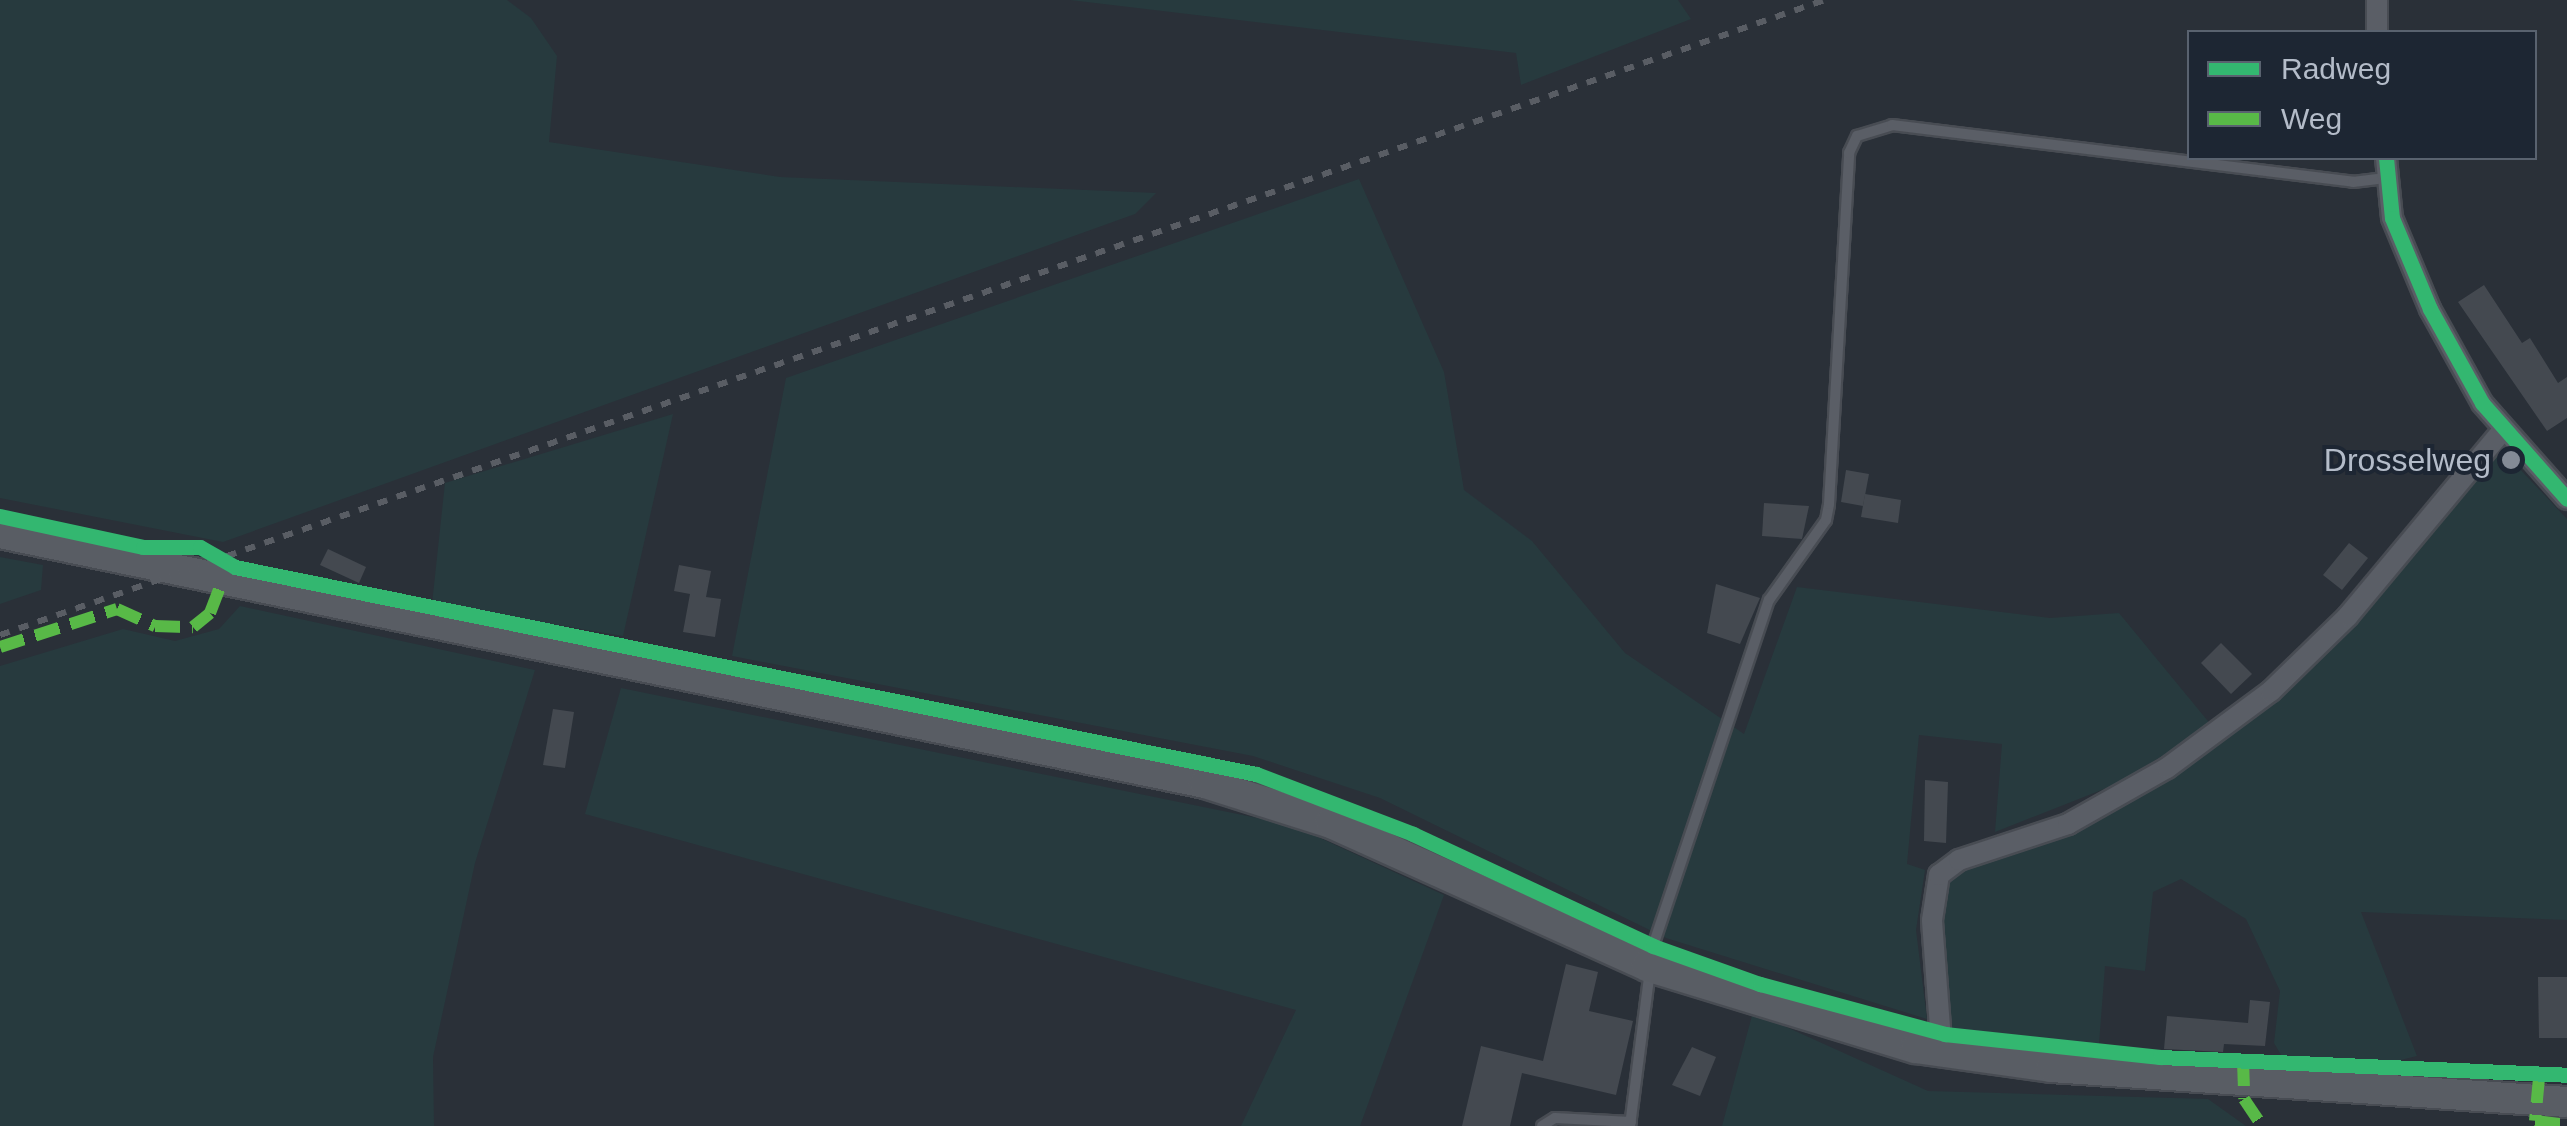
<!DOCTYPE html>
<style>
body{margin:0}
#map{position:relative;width:2567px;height:1126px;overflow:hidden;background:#2a3038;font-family:Helvetica,sans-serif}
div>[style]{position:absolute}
.green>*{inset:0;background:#273a3e}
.building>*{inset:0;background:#444950}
.roads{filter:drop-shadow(2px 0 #484c53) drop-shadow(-2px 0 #484c53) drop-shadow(0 2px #484c53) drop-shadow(0 -2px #484c53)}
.lane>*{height:10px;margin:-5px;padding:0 5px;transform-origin:5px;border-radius:5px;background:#5a5e66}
.street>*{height:20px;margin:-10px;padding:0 10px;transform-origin:10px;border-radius:10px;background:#5a5e66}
.secondary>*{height:30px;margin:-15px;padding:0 15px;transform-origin:15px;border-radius:15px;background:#595d64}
.rail>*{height:6px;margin-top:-3px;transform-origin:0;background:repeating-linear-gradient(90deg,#595d64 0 10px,transparent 0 20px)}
.quiet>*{height:12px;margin-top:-6px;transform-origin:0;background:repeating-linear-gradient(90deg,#58b947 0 25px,transparent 0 37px)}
.cycleway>*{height:15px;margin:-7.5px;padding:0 7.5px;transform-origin:7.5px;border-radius:7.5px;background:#33b770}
.dots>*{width:28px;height:28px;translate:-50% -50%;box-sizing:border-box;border:5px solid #1d2633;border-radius:50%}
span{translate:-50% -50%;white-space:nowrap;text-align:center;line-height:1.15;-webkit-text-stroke:8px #1d2633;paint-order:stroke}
.poi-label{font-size:32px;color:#b4bcc9}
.right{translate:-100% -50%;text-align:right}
.legend{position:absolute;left:2187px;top:30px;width:350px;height:130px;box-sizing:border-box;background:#1d2633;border:2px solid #59626f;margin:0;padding:12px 18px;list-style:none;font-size:30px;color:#b4bcc9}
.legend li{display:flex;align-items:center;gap:20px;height:50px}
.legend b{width:50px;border:2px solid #59626f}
</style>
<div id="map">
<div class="green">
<div style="clip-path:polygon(0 0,507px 0,531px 18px,557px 56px,549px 142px,780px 177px,1156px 193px,1135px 214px,223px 542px,0 498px)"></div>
<div style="clip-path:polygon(1070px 0,1678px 0,1691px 19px,1521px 85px,1516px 53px)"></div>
<div style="clip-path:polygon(1359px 179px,1444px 372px,1464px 490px,1532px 541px,1625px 653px,1744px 734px,1797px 587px,2050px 618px,2119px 613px,2212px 726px,2114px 785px,1995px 832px,2002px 744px,1919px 735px,1907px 864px,1925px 870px,1916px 930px,1927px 1019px,1666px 938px,1380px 798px,1253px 756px,732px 656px,786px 378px)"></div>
<div style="clip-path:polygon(673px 414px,623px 636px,432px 604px,445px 483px)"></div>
<div style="clip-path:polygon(2502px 450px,2567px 519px,2567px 920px,2361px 912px,2417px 1056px,2388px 1063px,2284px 1060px,2274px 1043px,2280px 991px,2246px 919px,2181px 879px,2153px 892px,2145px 971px,2105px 966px,2099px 1044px,1948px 1028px,1939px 903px,1946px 880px,1966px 865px,2058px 838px,2220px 741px)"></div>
<div style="clip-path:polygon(0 557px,43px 565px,41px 590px,0 604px)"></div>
<div style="clip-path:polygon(240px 606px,535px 670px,475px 863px,433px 1057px,434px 1126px,0 1126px,0 666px,123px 629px,175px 641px,219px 629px)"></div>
<div style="clip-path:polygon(621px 688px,1292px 825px,1444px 895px,1360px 1126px,1241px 1126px,1296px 1010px,585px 814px)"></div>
<div style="clip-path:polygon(1753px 1012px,1928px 1091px,2208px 1099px,2246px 1126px,1722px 1126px)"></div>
</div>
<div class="building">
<div style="clip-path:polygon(2484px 285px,2522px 343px,2530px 338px,2558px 383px,2567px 377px,2567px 418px,2547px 431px,2458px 302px)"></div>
<div style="clip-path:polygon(1846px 470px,1869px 474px,1863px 506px,1841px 502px)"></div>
<div style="clip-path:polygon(1865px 494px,1901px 500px,1898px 523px,1861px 517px)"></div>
<div style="clip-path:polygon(1764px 503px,1809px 506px,1802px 539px,1762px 536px)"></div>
<div style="clip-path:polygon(2349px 543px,2368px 558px,2342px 590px,2323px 575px)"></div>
<div style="clip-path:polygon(328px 549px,366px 567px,359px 583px,320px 565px)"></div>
<div style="clip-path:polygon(679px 565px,711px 571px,706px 597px,721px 599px,715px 637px,683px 632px,690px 594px,674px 591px)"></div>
<div style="clip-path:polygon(1716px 584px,1760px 598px,1740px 644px,1707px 633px)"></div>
<div style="clip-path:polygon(2221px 643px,2252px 674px,2231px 694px,2201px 663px)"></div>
<div style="clip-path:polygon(553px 709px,574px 712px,565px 768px,543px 765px)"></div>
<div style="clip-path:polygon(1925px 780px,1948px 782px,1946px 843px,1924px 841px)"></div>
<div style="clip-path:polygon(1566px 964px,1598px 972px,1589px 1011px,1633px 1021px,1616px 1095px,1522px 1073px,1510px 1126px,1462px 1126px,1481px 1046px,1543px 1061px)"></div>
<div style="clip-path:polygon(2538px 977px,2567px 977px,2567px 1038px,2539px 1038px)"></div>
<div style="clip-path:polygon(2250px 1000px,2270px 1002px,2265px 1046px,2224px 1044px,2223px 1052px,2164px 1049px,2167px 1016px,2248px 1023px)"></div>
<div style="clip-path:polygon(1692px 1047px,1716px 1057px,1700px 1096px,1672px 1085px)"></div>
</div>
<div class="roads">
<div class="lane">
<div style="left:1542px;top:1126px;width:15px;rotate:-32deg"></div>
<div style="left:1555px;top:1118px;width:76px;rotate:3deg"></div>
<div style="left:1630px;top:1126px;width:181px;rotate:-82.7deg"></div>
<div style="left:1653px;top:946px;width:365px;rotate:-71.5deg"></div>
<div style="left:1769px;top:600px;width:98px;rotate:-54.5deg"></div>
<div style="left:1826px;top:520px;width:16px;rotate:-79deg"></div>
<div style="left:1829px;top:504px;width:352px;rotate:-86.7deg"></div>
<div style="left:1849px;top:153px;width:19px;rotate:-65deg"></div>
<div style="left:1857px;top:136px;width:37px;rotate:-17deg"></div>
<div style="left:1892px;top:125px;width:465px;rotate:7deg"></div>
<div style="left:2353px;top:182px;width:35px;rotate:-7deg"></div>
</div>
<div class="street">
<div style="left:2377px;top:0;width:32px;rotate:90deg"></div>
<div style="left:2386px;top:158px;width:60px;rotate:84.3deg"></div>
<div style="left:2392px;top:218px;width:99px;rotate:67.3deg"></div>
<div style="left:2430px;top:309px;width:107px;rotate:61deg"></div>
<div style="left:2482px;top:403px;width:128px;rotate:48.5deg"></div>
<div style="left:1942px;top:1054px;width:134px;rotate:-94.3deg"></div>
<div style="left:1932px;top:920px;width:46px;rotate:-81.2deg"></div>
<div style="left:1939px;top:875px;width:25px;rotate:-37deg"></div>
<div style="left:1959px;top:860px;width:115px;rotate:-18.3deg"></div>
<div style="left:2068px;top:824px;width:114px;rotate:-29.5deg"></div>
<div style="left:2167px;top:768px;width:129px;rotate:-36.5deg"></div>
<div style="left:2271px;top:691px;width:107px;rotate:-44.2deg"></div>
<div style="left:2348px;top:616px;width:242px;rotate:-50.2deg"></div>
</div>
<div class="secondary">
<div style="left:0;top:533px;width:1231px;rotate:11.72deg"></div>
<div style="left:1205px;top:783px;width:132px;rotate:17.6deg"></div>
<div style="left:1331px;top:823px;width:347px;rotate:24.3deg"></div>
<div style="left:1647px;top:966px;width:281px;rotate:17deg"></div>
<div style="left:1916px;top:1048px;width:136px;rotate:8deg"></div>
<div style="left:2051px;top:1067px;width:517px;rotate:3.88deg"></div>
</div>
</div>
<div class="rail">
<div style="left:0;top:635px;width:1931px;rotate:-19.19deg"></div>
</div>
<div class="quiet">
<div style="left:0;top:647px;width:123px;rotate:-18deg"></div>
<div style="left:117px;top:609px;width:42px;rotate:24.1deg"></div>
<div style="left:155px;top:626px;width:38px;rotate:2deg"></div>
<div style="left:193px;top:627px;width:22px;rotate:-39deg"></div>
<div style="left:210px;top:613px;width:34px;rotate:-69deg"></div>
<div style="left:2243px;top:1061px;width:38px;rotate:88deg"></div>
<div style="left:2244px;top:1099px;width:32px;rotate:56deg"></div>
<div style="left:2539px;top:1078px;width:43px;rotate:95.3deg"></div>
<div style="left:2535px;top:1121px;width:32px;rotate:7deg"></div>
</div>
<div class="cycleway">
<div style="left:2386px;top:158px;width:60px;rotate:84.3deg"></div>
<div style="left:2392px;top:218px;width:99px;rotate:67.3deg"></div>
<div style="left:2430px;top:309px;width:107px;rotate:61deg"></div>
<div style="left:2482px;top:403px;width:128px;rotate:48.5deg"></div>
<div style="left:0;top:516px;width:146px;rotate:12.2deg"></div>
<div style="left:143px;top:547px;width:57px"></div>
<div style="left:200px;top:547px;width:40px;rotate:29.7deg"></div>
<div style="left:235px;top:567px;width:1042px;rotate:11.46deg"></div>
<div style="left:1256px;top:774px;width:168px;rotate:20.9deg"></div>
<div style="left:1413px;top:834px;width:265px;rotate:25deg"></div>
<div style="left:1653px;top:946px;width:114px;rotate:19.6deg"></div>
<div style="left:1760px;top:984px;width:192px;rotate:15.1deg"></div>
<div style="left:1945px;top:1034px;width:216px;rotate:6.1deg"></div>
<div style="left:2160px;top:1057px;width:407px;rotate:2.5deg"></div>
</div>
<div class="dots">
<div style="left:2511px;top:460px;background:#848b96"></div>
</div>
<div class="poi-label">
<span class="right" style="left:2491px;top:460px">Drosselweg</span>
</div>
<ul class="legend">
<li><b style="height:12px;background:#33b770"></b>Radweg</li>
<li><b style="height:12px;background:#58b947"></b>Weg</li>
</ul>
</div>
